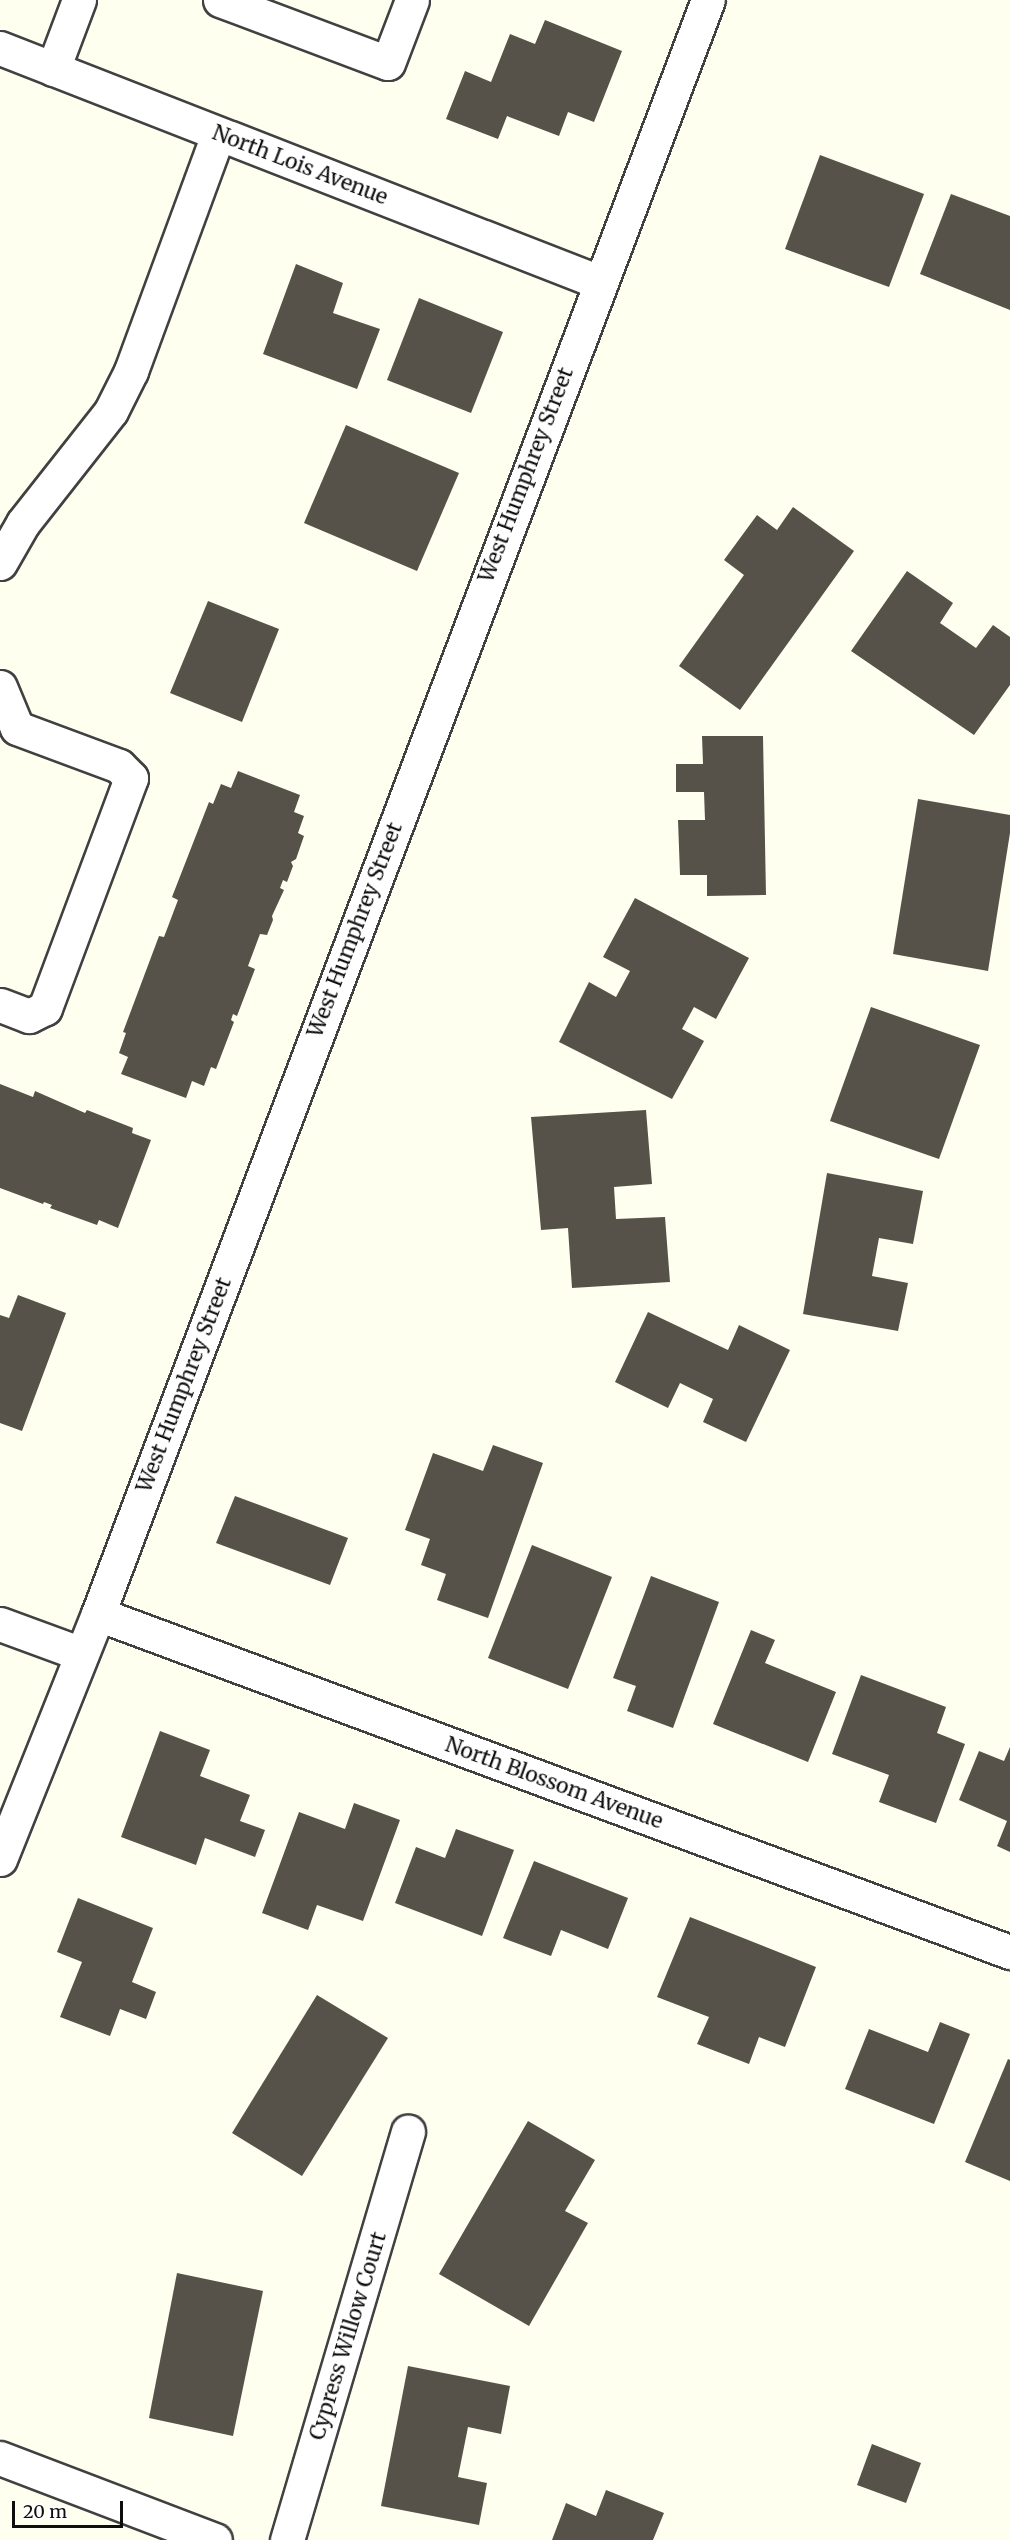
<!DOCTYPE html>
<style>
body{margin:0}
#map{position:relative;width:1010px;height:2540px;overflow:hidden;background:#feffef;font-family:Merriweather,serif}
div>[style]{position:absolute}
.building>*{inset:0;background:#56524a}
.roads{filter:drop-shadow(2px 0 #414141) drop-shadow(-2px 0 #414141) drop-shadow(0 2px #414141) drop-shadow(0 -2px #414141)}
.minor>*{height:33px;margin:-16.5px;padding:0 16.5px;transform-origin:16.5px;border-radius:16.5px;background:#fff}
span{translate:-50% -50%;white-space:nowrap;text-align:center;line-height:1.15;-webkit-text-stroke:6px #fff;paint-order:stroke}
.street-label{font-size:21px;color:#0e0e0e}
.scale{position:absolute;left:12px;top:2501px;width:111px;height:27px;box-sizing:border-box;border:3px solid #0e0e0e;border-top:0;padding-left:8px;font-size:18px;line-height:21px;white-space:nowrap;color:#0e0e0e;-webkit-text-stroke:4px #fff;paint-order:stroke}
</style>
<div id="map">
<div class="building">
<div style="clip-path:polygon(545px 20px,622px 51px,594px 122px,568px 112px,559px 136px,507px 116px,498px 139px,446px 119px,465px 71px,491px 82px,510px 34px,535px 44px)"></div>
<div style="clip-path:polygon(820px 155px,924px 194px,889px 287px,785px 249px)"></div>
<div style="clip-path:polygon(951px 194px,1010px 216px,1010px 310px,920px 274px)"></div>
<div style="clip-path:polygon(296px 264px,343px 283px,333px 313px,380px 329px,357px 389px,263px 354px)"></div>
<div style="clip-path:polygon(419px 298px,503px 332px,471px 413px,387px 380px)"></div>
<div style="clip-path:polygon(346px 425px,459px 473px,417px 571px,304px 523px)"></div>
<div style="clip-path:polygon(793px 507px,854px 551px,740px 710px,679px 666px,744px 575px,724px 560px,757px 515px,777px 530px)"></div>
<div style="clip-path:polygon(907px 571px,953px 603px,940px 623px,976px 648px,993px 625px,1010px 637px,1010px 685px,974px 735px,851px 651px)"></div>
<div style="clip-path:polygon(208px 601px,279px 629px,242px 722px,170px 693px)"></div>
<div style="clip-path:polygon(702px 736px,763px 736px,766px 895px,707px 896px,707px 875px,680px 875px,678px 820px,705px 820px,704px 792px,676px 792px,676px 764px,703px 764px)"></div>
<div style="clip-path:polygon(238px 771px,300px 795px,294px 812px,304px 816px,298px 833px,304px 836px,296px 859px,291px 862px,293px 866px,287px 882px,283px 880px,280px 888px,284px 890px,272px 916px,273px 920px,267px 935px,260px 934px,248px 966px,255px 969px,237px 1016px,233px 1014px,231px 1020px,234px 1022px,216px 1069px,211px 1067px,204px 1086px,192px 1081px,186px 1098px,121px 1074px,128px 1057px,119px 1053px,126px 1033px,123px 1032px,159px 936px,164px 937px,178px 900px,172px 897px,209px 802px,213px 804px,221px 784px,231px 788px)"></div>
<div style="clip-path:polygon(918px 799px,1010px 815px,1010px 833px,988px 971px,893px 954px)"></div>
<div style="clip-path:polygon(635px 898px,749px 958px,716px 1019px,694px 1007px,682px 1029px,704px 1041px,672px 1099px,559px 1042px,589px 982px,616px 997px,630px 971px,603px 957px)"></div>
<div style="clip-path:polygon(871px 1007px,980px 1045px,939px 1159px,830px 1121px)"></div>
<div style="clip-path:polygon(0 1084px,33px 1097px,35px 1091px,85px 1113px,87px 1110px,133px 1128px,132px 1133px,151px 1140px,118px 1228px,99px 1220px,97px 1225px,50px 1208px,52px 1205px,44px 1202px,43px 1204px,0 1188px)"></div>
<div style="clip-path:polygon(646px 1110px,652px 1184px,614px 1187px,616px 1219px,665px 1217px,670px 1282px,572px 1288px,568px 1228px,541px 1230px,531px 1117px)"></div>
<div style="clip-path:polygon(827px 1173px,923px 1191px,913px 1244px,879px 1238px,872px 1276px,908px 1283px,898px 1331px,803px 1314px)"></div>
<div style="clip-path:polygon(18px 1295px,66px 1313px,22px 1431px,0 1423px,0 1315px,9px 1318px)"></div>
<div style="clip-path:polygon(648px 1312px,728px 1350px,739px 1325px,790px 1350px,746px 1442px,703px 1422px,713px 1399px,680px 1383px,668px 1408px,615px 1382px)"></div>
<div style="clip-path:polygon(493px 1445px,543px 1463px,488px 1618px,437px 1600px,446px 1574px,421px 1565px,430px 1539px,405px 1530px,433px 1453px,483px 1471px)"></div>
<div style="clip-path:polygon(235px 1496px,348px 1538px,330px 1585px,216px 1543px)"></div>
<div style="clip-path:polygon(532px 1545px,612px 1577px,568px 1689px,488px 1658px)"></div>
<div style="clip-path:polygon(651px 1576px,719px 1602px,673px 1728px,627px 1711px,636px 1686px,613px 1678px)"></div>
<div style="clip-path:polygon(751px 1630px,775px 1640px,765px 1663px,836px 1692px,808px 1762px,713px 1724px)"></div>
<div style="clip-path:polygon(861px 1675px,946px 1707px,937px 1733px,965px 1744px,936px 1823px,879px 1802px,889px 1775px,832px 1754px)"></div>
<div style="clip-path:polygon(160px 1731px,210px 1750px,200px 1776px,250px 1795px,240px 1821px,265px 1830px,255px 1857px,205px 1838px,196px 1865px,121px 1837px)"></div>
<div style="clip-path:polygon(1010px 1747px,1010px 1852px,997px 1846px,1007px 1821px,959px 1800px,979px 1751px,1004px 1761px)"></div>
<div style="clip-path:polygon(354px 1803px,400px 1820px,363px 1921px,317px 1905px,308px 1930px,262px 1913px,299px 1812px,345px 1829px)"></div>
<div style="clip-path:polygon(456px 1829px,514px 1850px,482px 1936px,395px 1903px,416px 1847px,445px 1858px)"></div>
<div style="clip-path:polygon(534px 1861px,628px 1898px,608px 1949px,561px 1930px,551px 1956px,503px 1938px)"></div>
<div style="clip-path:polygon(78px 1898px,153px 1928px,132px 1982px,156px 1992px,146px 2019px,120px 2009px,110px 2036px,60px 2017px,82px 1962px,57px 1952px)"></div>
<div style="clip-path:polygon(690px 1917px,816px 1967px,785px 2047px,759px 2037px,749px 2064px,697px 2044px,709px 2017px,657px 1997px)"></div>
<div style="clip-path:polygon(317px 1995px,388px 2038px,302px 2176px,232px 2133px)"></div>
<div style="clip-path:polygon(940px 2022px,970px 2034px,934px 2124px,845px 2089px,869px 2029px,928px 2052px)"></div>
<div style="clip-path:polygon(1008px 2059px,1010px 2060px,1010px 2181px,965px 2162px)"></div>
<div style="clip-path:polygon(528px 2121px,595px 2160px,565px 2211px,588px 2223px,529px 2326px,439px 2274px)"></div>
<div style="clip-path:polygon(177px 2273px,263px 2291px,233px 2436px,149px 2418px)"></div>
<div style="clip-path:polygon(408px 2366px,510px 2386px,501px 2434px,468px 2427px,458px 2477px,487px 2483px,479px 2525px,381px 2506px)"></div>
<div style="clip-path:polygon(872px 2444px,921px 2463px,906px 2503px,857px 2485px)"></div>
<div style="clip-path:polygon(606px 2490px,664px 2513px,653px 2540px,552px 2540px,566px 2503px,596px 2516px)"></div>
</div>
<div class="roads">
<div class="minor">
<div style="left:220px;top:0;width:179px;rotate:20.6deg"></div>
<div style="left:388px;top:63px;width:67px;rotate:-69.1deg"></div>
<div style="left:0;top:48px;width:643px;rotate:21.34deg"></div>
<div style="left:53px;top:69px;width:74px;rotate:-69.4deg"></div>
<div style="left:0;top:563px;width:46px;rotate:-60.1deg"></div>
<div style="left:23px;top:523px;width:142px;rotate:-51.8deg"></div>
<div style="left:111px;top:411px;width:45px;rotate:-63.4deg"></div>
<div style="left:131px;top:371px;width:252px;rotate:-69.8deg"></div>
<div style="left:0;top:687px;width:44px;rotate:67.5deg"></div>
<div style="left:17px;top:728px;width:109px;rotate:20.4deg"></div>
<div style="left:119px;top:766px;width:17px;rotate:45deg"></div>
<div style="left:131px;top:778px;width:246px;rotate:110.5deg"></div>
<div style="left:45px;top:1008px;width:18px;rotate:153deg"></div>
<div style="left:29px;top:1016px;width:31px;rotate:-159deg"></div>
<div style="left:98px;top:1614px;width:973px;rotate:20.34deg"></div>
<div style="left:0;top:1624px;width:87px;rotate:20.1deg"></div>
<div style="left:0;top:1859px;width:264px;rotate:-68.2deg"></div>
<div style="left:98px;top:1614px;width:1725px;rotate:-69.3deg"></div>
<div style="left:0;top:2458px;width:230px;rotate:20.9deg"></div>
<div style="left:287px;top:2540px;width:426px;rotate:-73.5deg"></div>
</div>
</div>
<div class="street-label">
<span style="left:300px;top:165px;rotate:21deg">North Lois Avenue</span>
<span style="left:526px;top:475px;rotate:-69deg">West Humphrey Street</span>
<span style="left:355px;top:930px;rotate:-69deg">West Humphrey Street</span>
<span style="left:184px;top:1385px;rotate:-69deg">West Humphrey Street</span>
<span style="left:554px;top:1783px;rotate:20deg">North Blossom Avenue</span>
<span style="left:348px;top:2336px;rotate:-73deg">Cypress Willow Court</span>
</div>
<div class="scale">20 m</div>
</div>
